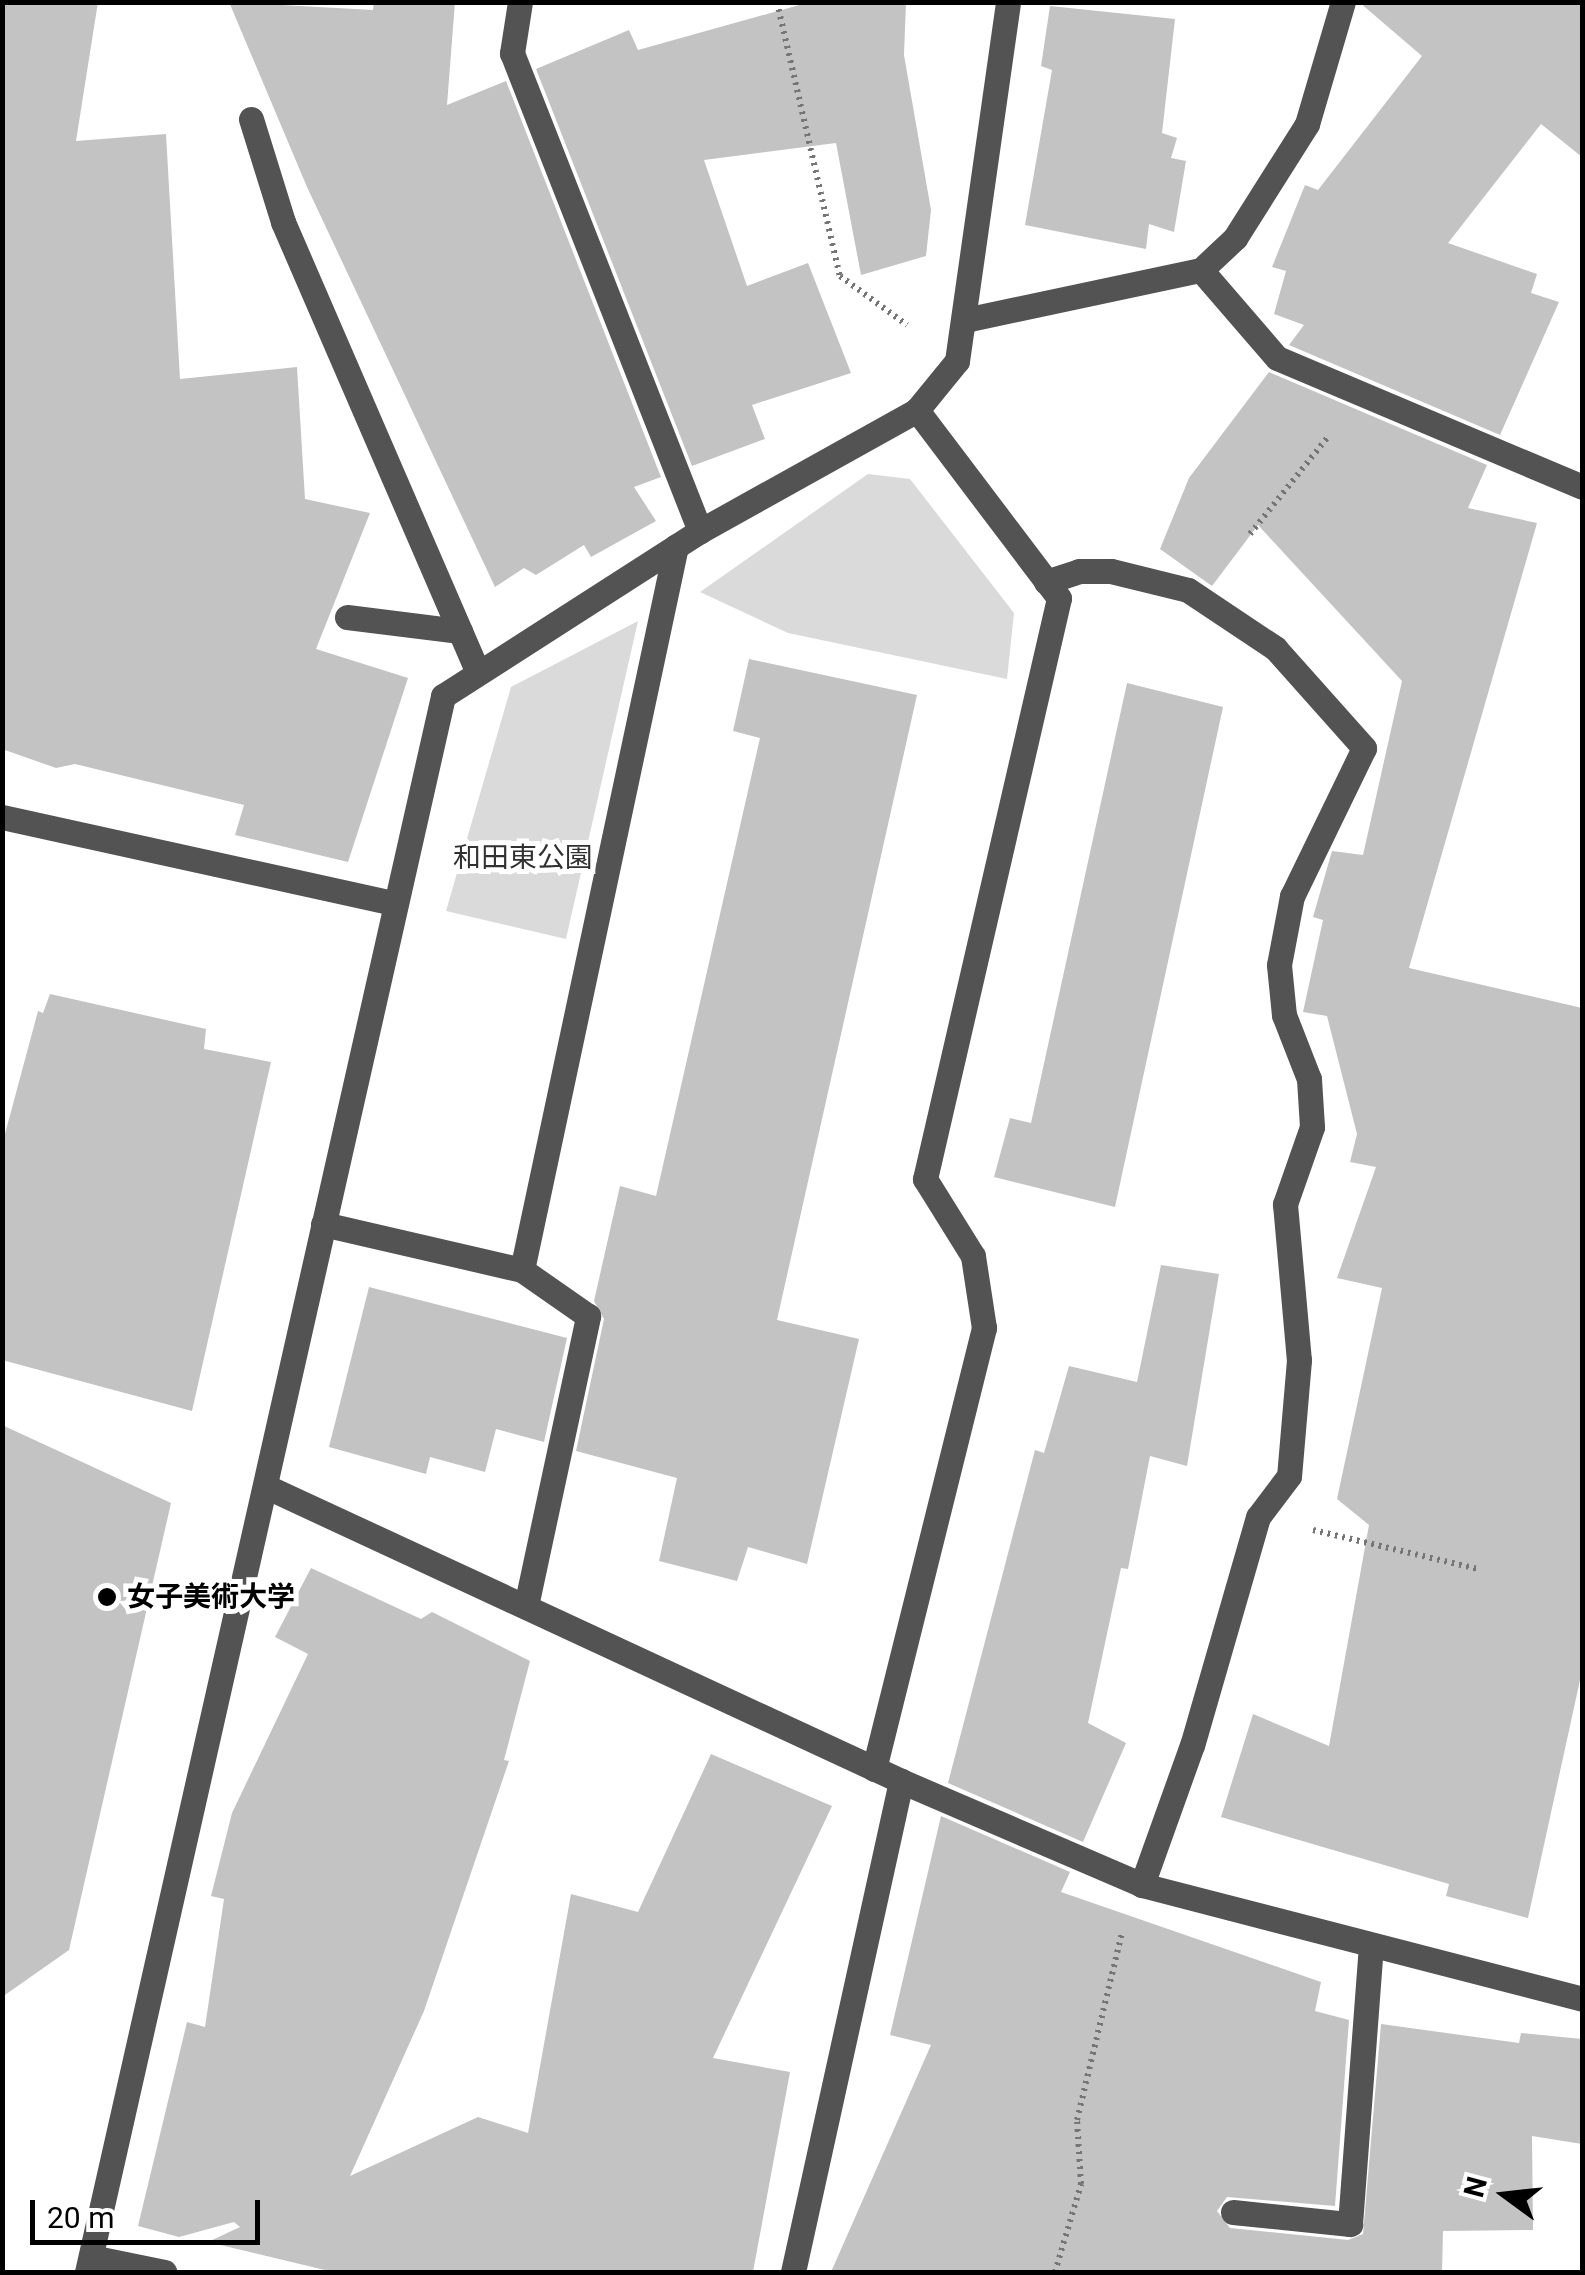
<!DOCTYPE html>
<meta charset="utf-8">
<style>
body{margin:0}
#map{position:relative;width:1585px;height:2275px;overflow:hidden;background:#fff;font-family:Roboto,"Noto Sans JP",sans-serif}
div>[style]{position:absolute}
.green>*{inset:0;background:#dadada}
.building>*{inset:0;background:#c3c3c3}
.path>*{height:6px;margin-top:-3px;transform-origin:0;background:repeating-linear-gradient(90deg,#757575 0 2.5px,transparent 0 7.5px)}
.minor>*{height:25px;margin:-12.5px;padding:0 12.5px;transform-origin:12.5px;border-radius:12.5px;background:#535353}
.dots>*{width:28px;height:28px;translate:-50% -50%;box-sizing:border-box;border:5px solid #fff;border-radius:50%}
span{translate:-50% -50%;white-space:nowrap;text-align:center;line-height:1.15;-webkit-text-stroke:10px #fff;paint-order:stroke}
.park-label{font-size:28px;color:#313131}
.poi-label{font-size:28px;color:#000;font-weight:700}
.left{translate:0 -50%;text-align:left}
.frame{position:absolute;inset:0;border:5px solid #000;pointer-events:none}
.north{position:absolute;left:1455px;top:2145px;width:100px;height:100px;-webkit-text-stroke:8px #fff;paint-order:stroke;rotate:285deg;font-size:28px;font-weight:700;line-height:40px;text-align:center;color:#000}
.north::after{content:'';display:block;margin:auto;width:35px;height:45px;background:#000;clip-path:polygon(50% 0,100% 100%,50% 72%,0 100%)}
.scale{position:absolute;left:30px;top:2200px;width:230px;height:45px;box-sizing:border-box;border:5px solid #000;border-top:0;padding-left:12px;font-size:30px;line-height:35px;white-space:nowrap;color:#000;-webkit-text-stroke:8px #fff;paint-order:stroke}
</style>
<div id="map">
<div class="green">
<div style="clip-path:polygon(868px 474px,910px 479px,1014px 613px,1007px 679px,788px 633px,700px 592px)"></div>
<div style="clip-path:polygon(638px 621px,566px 939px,446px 911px,511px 687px)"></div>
</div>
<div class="building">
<div style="clip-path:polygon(2px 2px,98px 2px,76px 141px,166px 134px,180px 379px,297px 367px,305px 499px,370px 513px,316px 649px,408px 678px,348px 862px,235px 835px,244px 805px,75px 764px,56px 768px,2px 749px)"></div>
<div style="clip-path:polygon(229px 2px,373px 10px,374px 2px,455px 2px,447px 105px,506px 81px,661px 477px,634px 487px,656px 521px,591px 557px,584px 545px,536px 575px,524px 568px,495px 587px,307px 187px)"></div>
<div style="clip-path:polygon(810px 2px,906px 2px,904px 55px,931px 210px,926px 256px,861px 275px,836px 143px,704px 160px,747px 286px,808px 263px,851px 373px,752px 405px,765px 439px,692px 466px,536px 69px,629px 30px,638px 50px)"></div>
<div style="clip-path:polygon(1359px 2px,1582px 2px,1582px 157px,1541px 124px,1448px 243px,1537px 274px,1531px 293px,1559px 302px,1500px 435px,1289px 345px,1304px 325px,1274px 314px,1286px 271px,1272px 267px,1305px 185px,1318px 190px,1422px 56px)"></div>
<div style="clip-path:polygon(1050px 6px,1175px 19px,1162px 133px,1177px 138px,1171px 158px,1186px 161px,1174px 232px,1149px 224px,1146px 249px,1025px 225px,1052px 70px,1041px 66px)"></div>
<div style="clip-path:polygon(1269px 372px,1487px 465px,1468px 508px,1537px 523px,1409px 968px,1582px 1008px,1582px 1671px,1528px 1918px,1446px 1896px,1449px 1884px,1221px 1817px,1253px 1714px,1329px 1746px,1369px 1525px,1337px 1499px,1382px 1288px,1337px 1278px,1376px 1167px,1350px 1162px,1357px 1134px,1327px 1016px,1303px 1012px,1323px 920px,1313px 917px,1332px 851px,1363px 855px,1402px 681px,1258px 525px,1212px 586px,1160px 549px,1189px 478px)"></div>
<div style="clip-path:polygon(749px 659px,917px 695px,777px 1320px,859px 1339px,807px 1564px,748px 1547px,737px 1581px,659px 1561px,677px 1478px,576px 1451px,604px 1319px,594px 1301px,620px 1186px,656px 1196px,760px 738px,733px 731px)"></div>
<div style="clip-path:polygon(1127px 683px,1223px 707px,1115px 1207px,994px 1177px,1010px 1118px,1031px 1123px)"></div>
<div style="clip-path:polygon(50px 994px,206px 1029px,204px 1049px,271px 1062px,192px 1411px,2px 1360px,2px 1145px,38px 1011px,43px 1013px)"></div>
<div style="clip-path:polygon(1161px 1265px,1219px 1274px,1187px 1466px,1150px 1456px,1128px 1569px,1121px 1568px,1088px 1723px,1126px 1743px,1083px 1842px,948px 1783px,1035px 1450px,1044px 1453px,1069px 1366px,1137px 1382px)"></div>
<div style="clip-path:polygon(369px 1287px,567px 1338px,544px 1442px,496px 1429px,485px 1472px,430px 1457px,426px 1474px,329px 1447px)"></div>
<div style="clip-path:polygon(2px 1425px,171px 1503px,69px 1950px,2px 1997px)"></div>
<div style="clip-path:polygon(311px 1568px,421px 1619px,432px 1612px,530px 1661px,504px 1760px,509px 1761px,424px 2011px,350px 2176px,478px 2117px,528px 2133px,571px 1894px,638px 1912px,711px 1754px,832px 1806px,713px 2058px,790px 2072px,753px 2272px,333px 2272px,208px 2242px,240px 2227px,234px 2222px,179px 2237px,138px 2226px,187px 2022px,205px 2027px,224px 1899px,211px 1896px,232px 1813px,308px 1654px,275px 1637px)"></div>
<div style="clip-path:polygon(941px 1816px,1070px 1872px,1061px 1892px,1321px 1982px,1315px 2011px,1349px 2020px,1335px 2206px,1227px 2197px,1217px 2211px,1230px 2228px,1348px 2240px,1363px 2234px,1381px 2024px,1519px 2043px,1521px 2033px,1582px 2039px,1582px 2144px,1532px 2136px,1533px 2230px,1443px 2231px,1442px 2272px,831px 2272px,931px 2045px,890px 2035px)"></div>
</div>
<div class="path">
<div style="left:777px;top:2px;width:281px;rotate:77.1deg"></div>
<div style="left:840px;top:276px;width:83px;rotate:36.2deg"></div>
<div style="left:1250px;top:534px;width:123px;rotate:-51.3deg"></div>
<div style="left:1313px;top:1530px;width:170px;rotate:13.3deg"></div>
<div style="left:1055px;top:2272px;width:92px;rotate:-73.5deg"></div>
<div style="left:1081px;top:2184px;width:64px;rotate:-93.6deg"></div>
<div style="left:1077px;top:2120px;width:192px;rotate:-76.5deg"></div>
</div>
<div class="minor">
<div style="left:520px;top:2px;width:52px;rotate:98.9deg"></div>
<div style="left:512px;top:53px;width:514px;rotate:68.53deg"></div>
<div style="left:251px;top:119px;width:108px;rotate:72.7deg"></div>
<div style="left:283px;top:222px;width:487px;rotate:66.6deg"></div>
<div style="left:1201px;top:270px;width:116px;rotate:49.2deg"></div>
<div style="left:1277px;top:358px;width:331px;rotate:22.9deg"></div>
<div style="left:965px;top:320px;width:241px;rotate:-12deg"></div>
<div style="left:1201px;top:270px;width:47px;rotate:-43.3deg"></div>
<div style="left:1235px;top:238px;width:135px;rotate:-57.7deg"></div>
<div style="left:1307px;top:124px;width:127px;rotate:-73.6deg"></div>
<div style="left:1046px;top:582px;width:35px;rotate:-18deg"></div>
<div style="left:1079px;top:571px;width:32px"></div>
<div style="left:1111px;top:571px;width:79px;rotate:13.9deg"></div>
<div style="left:1188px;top:590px;width:105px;rotate:33.7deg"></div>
<div style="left:1275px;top:648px;width:134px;rotate:48.3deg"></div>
<div style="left:1364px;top:748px;width:165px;rotate:115.9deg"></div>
<div style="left:1292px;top:896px;width:70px;rotate:100.7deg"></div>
<div style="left:1279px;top:965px;width:50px;rotate:84.3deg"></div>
<div style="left:1284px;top:1015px;width:69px;rotate:68.7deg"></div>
<div style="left:1309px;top:1079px;width:48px;rotate:86.4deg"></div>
<div style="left:1312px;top:1127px;width:82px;rotate:109.3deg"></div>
<div style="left:1285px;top:1204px;width:157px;rotate:84.9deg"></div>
<div style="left:1299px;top:1360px;width:116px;rotate:94.9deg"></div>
<div style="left:1289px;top:1476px;width:51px;rotate:127.1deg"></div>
<div style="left:1258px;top:1517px;width:237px;rotate:106.1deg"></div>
<div style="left:1192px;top:1745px;width:149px;rotate:109.7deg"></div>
<div style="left:347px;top:617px;width:114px;rotate:7.1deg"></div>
<div style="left:2px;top:817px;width:401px;rotate:12.4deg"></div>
<div style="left:323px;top:1224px;width:204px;rotate:13deg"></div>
<div style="left:265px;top:1486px;width:701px;rotate:24.88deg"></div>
<div style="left:901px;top:1781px;width:262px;rotate:23.3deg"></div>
<div style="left:1142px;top:1885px;width:455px;rotate:14.5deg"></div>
<div style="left:526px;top:1606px;width:297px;rotate:-77.9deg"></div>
<div style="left:588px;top:1316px;width:80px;rotate:-145.1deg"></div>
<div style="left:522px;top:1270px;width:740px;rotate:-77.99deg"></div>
<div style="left:874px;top:1769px;width:455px;rotate:-76deg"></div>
<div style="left:984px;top:1328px;width:73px;rotate:-98.7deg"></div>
<div style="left:973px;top:1256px;width:91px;rotate:-121.9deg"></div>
<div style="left:925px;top:1179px;width:596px;rotate:-77.01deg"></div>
<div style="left:1059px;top:598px;width:236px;rotate:-127.1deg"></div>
<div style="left:1233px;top:2212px;width:118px;rotate:5.9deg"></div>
<div style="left:1350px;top:2224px;width:278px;rotate:-85.7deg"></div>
<div style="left:91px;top:2257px;width:75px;rotate:11.6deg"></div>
<div style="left:87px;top:2272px;width:1616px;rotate:-77.27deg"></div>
<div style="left:443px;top:696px;width:305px;rotate:-32.7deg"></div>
<div style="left:700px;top:531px;width:248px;rotate:-29.1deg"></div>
<div style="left:917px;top:410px;width:63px;rotate:-50.8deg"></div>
<div style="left:957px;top:361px;width:363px;rotate:-81.9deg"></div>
<div style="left:793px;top:2272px;width:503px;rotate:-77.59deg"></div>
</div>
<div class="dots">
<div style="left:107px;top:1597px;background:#000"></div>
</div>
<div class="park-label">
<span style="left:523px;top:858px">和田東公園</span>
</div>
<div class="poi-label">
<span class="left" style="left:127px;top:1597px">女子美術大学</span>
</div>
<div class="frame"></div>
<div class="north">N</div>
<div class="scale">20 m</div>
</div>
